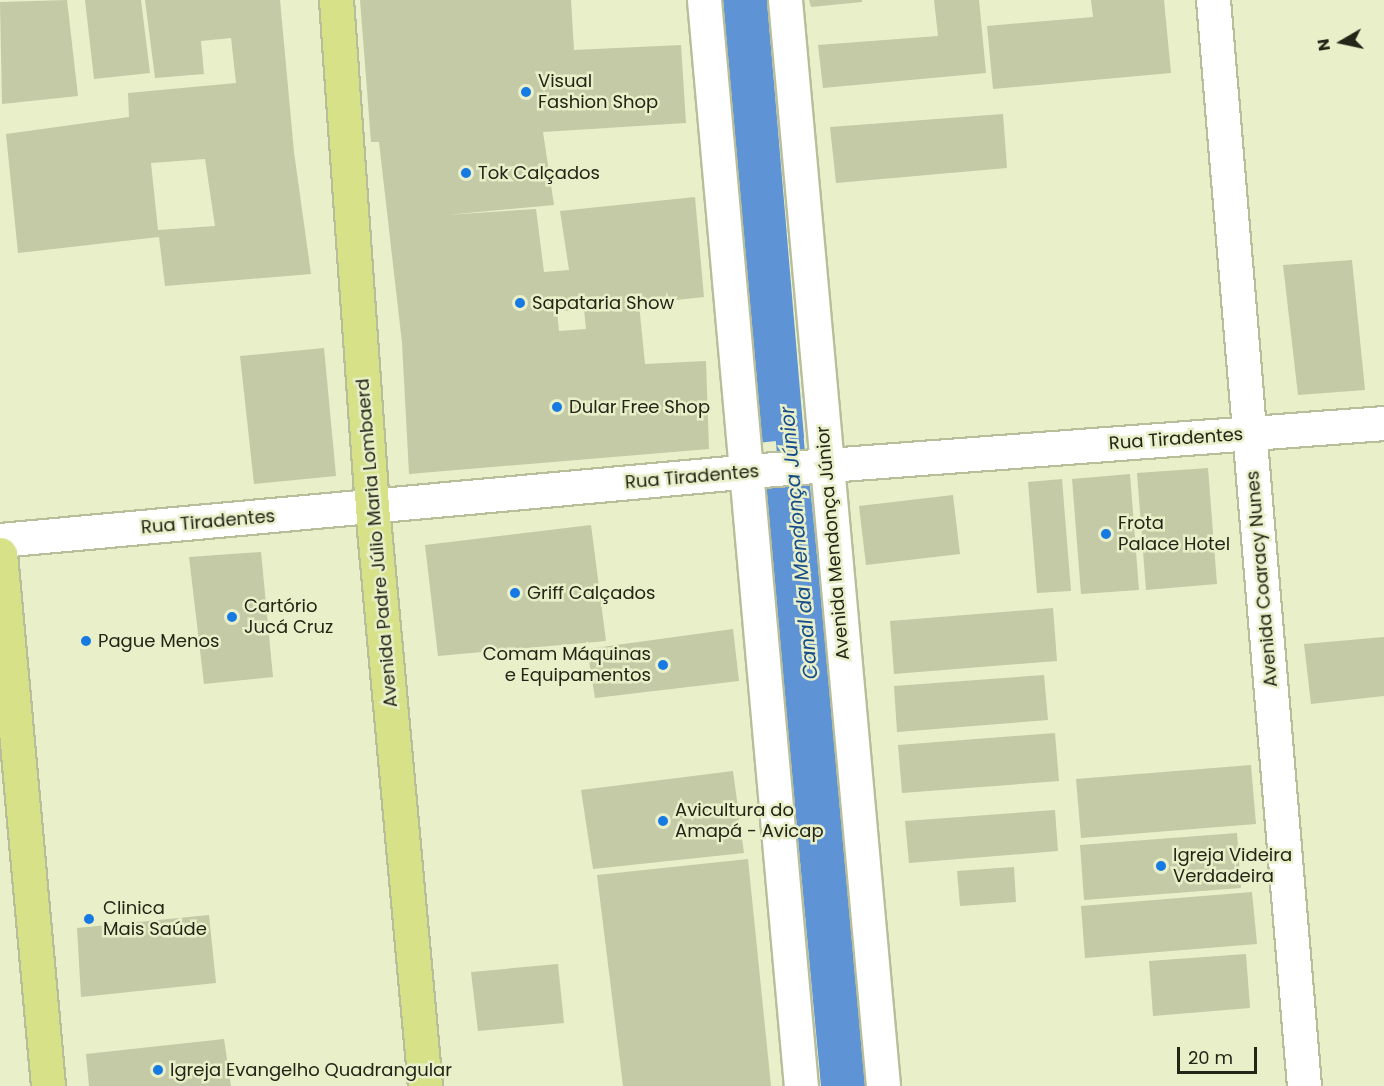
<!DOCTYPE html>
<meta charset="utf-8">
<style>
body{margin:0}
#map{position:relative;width:1384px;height:1086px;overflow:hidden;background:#e8efc9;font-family:Poppins,sans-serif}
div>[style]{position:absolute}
.water>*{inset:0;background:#5e93d6}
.canal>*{height:28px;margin:-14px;padding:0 14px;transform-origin:14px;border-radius:14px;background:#5e93d6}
.building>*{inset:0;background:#c3caa5}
.roads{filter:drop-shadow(2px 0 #b8be9a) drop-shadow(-2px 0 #b8be9a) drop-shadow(0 2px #b8be9a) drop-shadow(0 -2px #b8be9a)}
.minor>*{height:33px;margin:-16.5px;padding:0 16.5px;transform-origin:16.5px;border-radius:16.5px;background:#fff}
.major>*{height:33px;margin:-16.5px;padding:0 16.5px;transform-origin:16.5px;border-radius:16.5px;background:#d6e188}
.dots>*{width:16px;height:16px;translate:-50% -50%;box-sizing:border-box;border:3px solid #e8efc9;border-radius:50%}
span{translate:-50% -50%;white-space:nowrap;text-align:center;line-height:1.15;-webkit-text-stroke:5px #e8efc9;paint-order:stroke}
.poi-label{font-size:18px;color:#232517}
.left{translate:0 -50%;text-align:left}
.right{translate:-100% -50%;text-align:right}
.street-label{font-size:18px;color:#232517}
.water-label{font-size:20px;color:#164c8a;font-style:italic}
.north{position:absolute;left:1312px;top:12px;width:60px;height:60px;-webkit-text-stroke:4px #e8efc9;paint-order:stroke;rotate:261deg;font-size:16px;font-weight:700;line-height:24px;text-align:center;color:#232517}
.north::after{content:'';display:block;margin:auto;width:21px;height:27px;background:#232517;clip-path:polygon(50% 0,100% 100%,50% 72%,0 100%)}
.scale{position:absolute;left:1177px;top:1047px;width:80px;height:27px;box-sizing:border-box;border:3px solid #232517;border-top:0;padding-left:8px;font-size:18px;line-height:21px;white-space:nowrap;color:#232517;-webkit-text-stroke:4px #e8efc9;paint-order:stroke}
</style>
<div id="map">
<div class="water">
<div style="clip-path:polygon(723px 0,767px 0,804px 438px,756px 443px)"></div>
<div style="clip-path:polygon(765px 486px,810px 486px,871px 1086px,821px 1086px)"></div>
</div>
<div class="canal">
<div style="left:786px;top:401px;width:125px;rotate:84.5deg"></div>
</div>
<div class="building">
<div style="clip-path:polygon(67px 0,78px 96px,2px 104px,0 2px)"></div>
<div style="clip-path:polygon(85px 0,141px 0,150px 73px,94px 79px)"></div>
<div style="clip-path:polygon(evenodd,145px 0,280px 0,294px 152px,311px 274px,165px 286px,159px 237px,18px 253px,6px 134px,129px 117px,128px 93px,236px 83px,231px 38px,201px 41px,204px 74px,155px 78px,145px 0,205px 159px,215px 226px,158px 230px,151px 163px,205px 159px)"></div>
<div style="clip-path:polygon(evenodd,360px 0,571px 0,574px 50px,681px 45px,686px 123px,543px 132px,554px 205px,446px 215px,536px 209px,544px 272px,569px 270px,560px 211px,695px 197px,704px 297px,639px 304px,645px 364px,706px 361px,709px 449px,409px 474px,402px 343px,379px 142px,371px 142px,360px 0,584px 310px,586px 329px,559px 331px,557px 311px,584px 310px)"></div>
<div style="clip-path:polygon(809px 0,862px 0,862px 2px,811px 7px)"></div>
<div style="clip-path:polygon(934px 0,979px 0,986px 73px,823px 88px,818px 45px,938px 36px)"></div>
<div style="clip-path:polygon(1091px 0,1164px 0,1171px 73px,993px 89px,987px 26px,1093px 17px)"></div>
<div style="clip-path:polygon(1003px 114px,1007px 168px,836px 183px,830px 127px)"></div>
<div style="clip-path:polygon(1352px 260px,1365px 390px,1298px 395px,1283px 265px)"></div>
<div style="clip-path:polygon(324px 348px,336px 476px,254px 484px,240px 356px)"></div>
<div style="clip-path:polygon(1208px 468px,1217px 584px,1146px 590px,1137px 473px)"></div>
<div style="clip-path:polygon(1130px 474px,1139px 590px,1081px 594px,1072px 479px)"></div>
<div style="clip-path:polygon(1062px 479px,1071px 591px,1037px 593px,1028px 482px)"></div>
<div style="clip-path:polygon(953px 495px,960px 554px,866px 565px,859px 506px)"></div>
<div style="clip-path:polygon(591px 525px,606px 641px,438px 656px,425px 545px)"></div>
<div style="clip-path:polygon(261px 552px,273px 677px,204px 684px,189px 557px)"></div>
<div style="clip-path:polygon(1053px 608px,1057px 661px,894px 674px,890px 621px)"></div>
<div style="clip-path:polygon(733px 629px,739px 681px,595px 698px,587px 649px)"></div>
<div style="clip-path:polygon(1384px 637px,1384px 696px,1311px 704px,1304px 644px)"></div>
<div style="clip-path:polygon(1044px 675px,1048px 720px,897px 732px,894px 686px)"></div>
<div style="clip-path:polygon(1055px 733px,1059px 781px,902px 793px,898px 745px)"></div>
<div style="clip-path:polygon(1251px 765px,1256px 824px,1081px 838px,1076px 779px)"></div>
<div style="clip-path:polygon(733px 771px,744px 853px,593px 869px,581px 790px)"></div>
<div style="clip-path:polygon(1055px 810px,1058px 851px,909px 863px,905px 821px)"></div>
<div style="clip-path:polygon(1237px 833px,1241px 888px,1084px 900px,1080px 845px)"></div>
<div style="clip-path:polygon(748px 859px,771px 1086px,623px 1086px,597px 875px)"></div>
<div style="clip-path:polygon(1014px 867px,1016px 902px,960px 906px,957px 871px)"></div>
<div style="clip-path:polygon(1252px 892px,1257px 944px,1085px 958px,1081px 906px)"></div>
<div style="clip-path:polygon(209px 915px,216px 983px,81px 997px,77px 928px)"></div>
<div style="clip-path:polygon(1246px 954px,1250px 1008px,1153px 1016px,1149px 961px)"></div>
<div style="clip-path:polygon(558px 964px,564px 1023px,478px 1031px,471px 972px)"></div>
<div style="clip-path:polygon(224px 1039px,231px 1086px,89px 1086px,86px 1054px)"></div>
</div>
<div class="roads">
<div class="minor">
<div style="left:704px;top:0;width:1090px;rotate:84.9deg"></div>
<div style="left:785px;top:0;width:1090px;rotate:84.84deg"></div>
<div style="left:1213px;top:0;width:1090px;rotate:85.21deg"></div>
<div style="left:0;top:540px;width:765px;rotate:-5.25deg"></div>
<div style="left:762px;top:470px;width:624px;rotate:-4.32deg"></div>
</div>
<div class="major">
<div style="left:336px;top:0;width:508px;rotate:85.94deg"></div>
<div style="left:372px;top:507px;width:581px;rotate:84.77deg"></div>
<div style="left:0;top:554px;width:534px;rotate:84.84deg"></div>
</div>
</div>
<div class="dots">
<div style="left:526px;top:92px;background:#177ae2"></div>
<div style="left:466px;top:173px;background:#177ae2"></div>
<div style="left:520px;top:303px;background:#177ae2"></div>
<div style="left:557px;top:407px;background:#177ae2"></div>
<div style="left:1106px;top:534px;background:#177ae2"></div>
<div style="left:515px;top:593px;background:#177ae2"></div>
<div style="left:232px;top:617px;background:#177ae2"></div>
<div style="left:86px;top:641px;background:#177ae2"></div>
<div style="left:663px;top:665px;background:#177ae2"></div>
<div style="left:663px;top:821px;background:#177ae2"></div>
<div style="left:1161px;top:866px;background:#177ae2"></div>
<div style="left:89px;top:919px;background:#177ae2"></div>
<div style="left:158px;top:1070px;background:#177ae2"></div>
</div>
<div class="poi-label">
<span class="left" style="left:538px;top:92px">Visual<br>Fashion Shop</span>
<span class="left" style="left:478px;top:173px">Tok Calçados</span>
<span class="left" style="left:532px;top:303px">Sapataria Show</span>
<span class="left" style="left:569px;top:407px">Dular Free Shop</span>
<span class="left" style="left:1118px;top:534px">Frota<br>Palace Hotel</span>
<span class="left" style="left:527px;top:593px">Griff Calçados</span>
<span class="left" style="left:244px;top:617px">Cartório<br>Jucá Cruz</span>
<span class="left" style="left:98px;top:641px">Pague Menos</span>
<span class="right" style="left:651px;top:665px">Comam Máquinas<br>e Equipamentos</span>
<span class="left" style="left:675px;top:821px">Avicultura do<br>Amapá - Avicap</span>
<span class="left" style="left:1173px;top:866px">Igreja Videira<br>Verdadeira</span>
<span class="left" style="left:103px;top:919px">Clinica<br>Mais Saúde</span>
<span class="left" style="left:170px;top:1070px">Igreja Evangelho Quadrangular</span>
</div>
<div class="street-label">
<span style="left:1176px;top:439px;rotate:-4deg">Rua Tiradentes</span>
<span style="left:692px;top:477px;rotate:-5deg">Rua Tiradentes</span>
<span style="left:208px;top:522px;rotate:-5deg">Rua Tiradentes</span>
<span style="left:377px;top:543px;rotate:-95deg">Avenida Padre Júlio Maria Lombaerd</span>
<span style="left:833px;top:543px;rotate:-95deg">Avenida Mendonça Júnior</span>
<span style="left:1262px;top:579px;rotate:-95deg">Avenida Coaracy Nunes</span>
</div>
<div class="water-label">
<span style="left:799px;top:543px;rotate:-95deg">Canal da Mendonça Júnior</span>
</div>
<div class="north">N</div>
<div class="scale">20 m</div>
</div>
